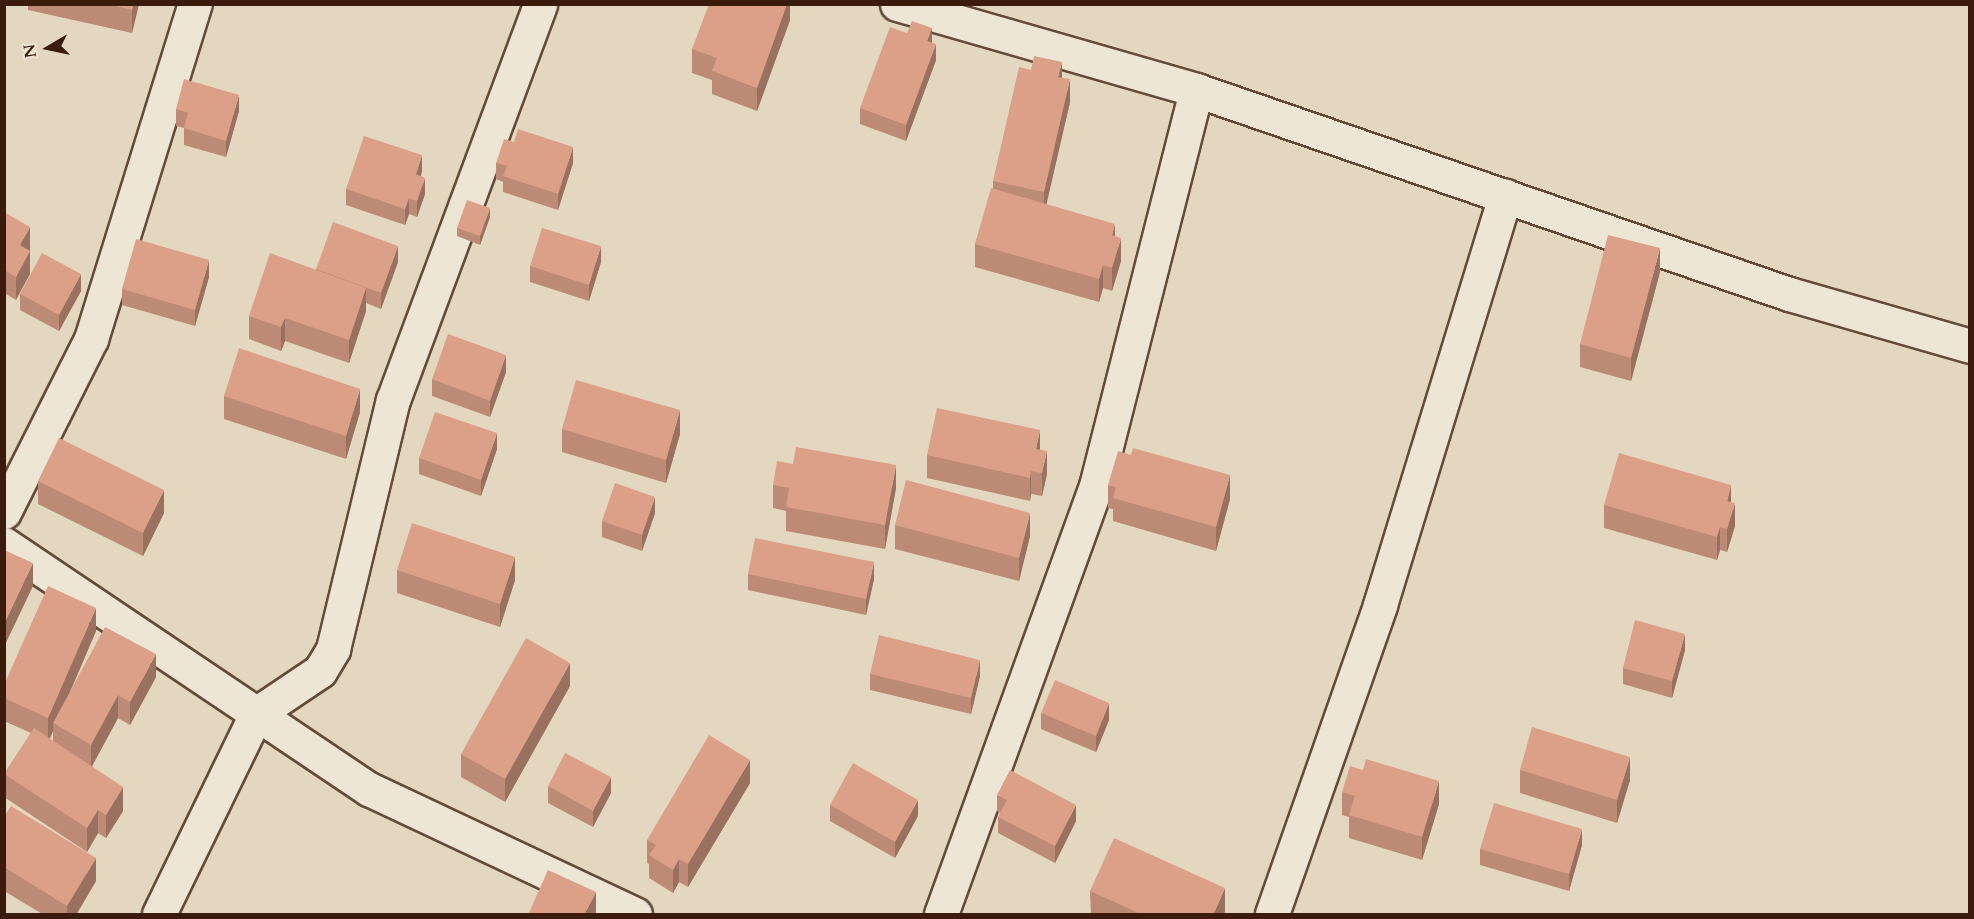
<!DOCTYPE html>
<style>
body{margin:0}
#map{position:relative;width:1974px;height:919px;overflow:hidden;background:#e3d8bf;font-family:Cardo,serif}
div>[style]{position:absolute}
.roads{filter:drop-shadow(2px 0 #654a38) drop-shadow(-2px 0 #654a38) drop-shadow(0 2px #654a38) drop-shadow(0 -2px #654a38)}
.minor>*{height:33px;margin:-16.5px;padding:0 16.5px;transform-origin:16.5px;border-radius:16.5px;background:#ede6d5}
.wall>*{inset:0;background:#bd8a75}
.shaded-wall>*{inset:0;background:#9a705f}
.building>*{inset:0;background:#dca088}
span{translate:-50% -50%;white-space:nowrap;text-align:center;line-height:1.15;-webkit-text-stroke:4.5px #ede6d5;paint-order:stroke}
.frame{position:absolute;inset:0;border:6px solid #3b1b0b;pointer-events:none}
.north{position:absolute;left:18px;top:18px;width:60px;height:60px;-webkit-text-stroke:4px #ede6d5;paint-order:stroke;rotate:261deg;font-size:16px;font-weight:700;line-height:24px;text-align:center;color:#3b1b0b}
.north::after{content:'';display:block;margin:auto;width:21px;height:27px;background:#3b1b0b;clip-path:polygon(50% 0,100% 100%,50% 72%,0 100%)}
</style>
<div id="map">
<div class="roads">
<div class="minor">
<div style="left:897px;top:4px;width:311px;rotate:16deg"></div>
<div style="left:1196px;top:90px;width:627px;rotate:18.98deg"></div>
<div style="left:1789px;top:294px;width:188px;rotate:16deg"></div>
<div style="left:4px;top:512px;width:194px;rotate:-63.3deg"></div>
<div style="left:91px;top:339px;width:351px;rotate:-72.8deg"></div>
<div style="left:4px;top:544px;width:440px;rotate:33.9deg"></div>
<div style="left:369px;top:789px;width:294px;rotate:25.2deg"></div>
<div style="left:159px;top:914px;width:222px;rotate:-64.1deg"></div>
<div style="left:256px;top:714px;width:77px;rotate:-33.9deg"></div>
<div style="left:320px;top:671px;width:26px;rotate:-59deg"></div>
<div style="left:333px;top:649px;width:256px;rotate:-76.5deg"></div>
<div style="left:393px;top:400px;width:422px;rotate:-69.6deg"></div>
<div style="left:941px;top:914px;width:459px;rotate:-70.1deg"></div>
<div style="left:1097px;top:482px;width:404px;rotate:-75.8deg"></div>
<div style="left:1272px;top:914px;width:327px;rotate:-70.7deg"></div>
<div style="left:1380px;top:605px;width:428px;rotate:-73deg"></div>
</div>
</div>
<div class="wall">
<div style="clip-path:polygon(28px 4px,139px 4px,132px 33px,28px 10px)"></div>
<div style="clip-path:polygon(790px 4px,790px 20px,757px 111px,712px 94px,712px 80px,692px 73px,692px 49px)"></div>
<div style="clip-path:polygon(932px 42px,936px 60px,906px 141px,860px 124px,860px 108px)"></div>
<div style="clip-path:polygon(1062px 78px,1070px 102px,1046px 204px,1115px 236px,1121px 261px,1112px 291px,1103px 288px,1099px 302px,975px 267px,975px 244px,993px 189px,993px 181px)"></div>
<div style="clip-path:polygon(176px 109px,239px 111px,226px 157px,184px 145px,184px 128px,176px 126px)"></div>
<div style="clip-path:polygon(496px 163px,573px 163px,558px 210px,503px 192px,503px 182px,496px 179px)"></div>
<div style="clip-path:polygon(422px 171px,421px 176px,425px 194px,417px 217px,409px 214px,405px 225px,346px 205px,346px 189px)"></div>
<div style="clip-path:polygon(4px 212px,30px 250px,16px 300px,6px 294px)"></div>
<div style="clip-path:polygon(490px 217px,480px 245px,457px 236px,457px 228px)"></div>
<div style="clip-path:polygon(398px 262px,381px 309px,366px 303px,366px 311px,349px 363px,285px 341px,281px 351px,249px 339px,249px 316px,316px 270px,316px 269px)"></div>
<div style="clip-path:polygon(601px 262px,589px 301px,530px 282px,530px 266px)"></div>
<div style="clip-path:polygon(1660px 272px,1631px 381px,1580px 367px,1580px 344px)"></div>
<div style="clip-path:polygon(209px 277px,195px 326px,122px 305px,122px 289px)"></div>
<div style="clip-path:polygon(81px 291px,59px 331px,20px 310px,20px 294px)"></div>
<div style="clip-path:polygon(506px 372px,490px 417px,432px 396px,432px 379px)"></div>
<div style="clip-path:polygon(224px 396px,360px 412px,346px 459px,224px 419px)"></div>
<div style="clip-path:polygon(562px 429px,680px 434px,666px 483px,562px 452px)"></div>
<div style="clip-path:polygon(497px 449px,481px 496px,419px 474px,419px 458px)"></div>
<div style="clip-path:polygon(1040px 450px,1047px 474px,1042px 496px,1031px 494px,1030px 501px,927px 478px,927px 455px)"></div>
<div style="clip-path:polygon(38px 481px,164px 513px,143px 556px,38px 504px)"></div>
<div style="clip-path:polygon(773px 485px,896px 488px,885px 549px,786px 531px,786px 511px,773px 508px)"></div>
<div style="clip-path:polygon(1108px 485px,1230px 499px,1216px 551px,1113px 521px,1113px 509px,1108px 508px)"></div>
<div style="clip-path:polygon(1731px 502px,1735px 526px,1727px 552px,1720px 550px,1717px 560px,1604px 528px,1604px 505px)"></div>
<div style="clip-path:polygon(655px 513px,642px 551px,602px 537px,602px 521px)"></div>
<div style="clip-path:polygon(895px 525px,1030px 536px,1019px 581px,895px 549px)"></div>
<div style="clip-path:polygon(397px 570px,515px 580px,500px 627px,397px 593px)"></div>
<div style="clip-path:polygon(748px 574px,874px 579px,866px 615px,748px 590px)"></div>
<div style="clip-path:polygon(evenodd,96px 631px,70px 691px,156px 677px,130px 725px,118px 718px,92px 766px,123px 811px,106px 838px,98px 833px,87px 852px,4px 797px,4px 774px,31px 733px,4px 721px,4px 685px,96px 631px,53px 731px,53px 741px,50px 739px,53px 731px)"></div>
<div style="clip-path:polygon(1685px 650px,1672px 698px,1623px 684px,1623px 668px)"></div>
<div style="clip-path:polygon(870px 674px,980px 676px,971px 714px,870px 690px)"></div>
<div style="clip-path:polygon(570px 686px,505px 802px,461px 777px,461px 754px)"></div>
<div style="clip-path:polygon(1041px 713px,1109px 720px,1096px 752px,1041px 729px)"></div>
<div style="clip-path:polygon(1520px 770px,1630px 780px,1617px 823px,1520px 793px)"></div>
<div style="clip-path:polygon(750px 783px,688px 887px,679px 882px,673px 893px,649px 878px,649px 864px,647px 863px,647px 840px)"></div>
<div style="clip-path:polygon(548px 786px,611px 793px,593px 827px,548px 803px)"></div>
<div style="clip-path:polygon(1342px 792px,1439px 804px,1422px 860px,1349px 838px,1349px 817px,1342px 815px)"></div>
<div style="clip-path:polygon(997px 795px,1076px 821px,1055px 863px,998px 833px,998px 817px,1001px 813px,997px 811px)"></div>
<div style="clip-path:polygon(830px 805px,918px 816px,895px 858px,830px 821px)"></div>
<div style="clip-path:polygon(4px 817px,96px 881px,76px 915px,44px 915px,4px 891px)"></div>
<div style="clip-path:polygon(1582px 845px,1569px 891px,1480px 865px,1480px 849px)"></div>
<div style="clip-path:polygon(1090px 891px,1225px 911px,1224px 915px,1091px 915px)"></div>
</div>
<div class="shaded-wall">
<div style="clip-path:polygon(134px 4px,139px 4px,132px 33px,132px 10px)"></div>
<div style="clip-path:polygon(787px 4px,790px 4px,790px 20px,757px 111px,757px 88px)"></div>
<div style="clip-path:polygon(932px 28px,932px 44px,927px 41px)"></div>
<div style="clip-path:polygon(936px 44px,936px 60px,906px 141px,906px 125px)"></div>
<div style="clip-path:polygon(1062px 62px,1062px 86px,1058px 77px)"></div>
<div style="clip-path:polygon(1070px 79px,1070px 102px,1044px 215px,1044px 192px)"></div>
<div style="clip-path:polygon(239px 95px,239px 111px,226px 157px,226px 141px)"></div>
<div style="clip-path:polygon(573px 147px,573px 163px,558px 210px,558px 194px)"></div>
<div style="clip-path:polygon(422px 155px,422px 171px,416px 190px,416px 174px)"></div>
<div style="clip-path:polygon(425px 178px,425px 194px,417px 217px,417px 201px)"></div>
<div style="clip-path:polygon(409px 198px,409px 214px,405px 225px,405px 209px)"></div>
<div style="clip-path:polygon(490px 208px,490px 217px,480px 245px,480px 236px)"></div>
<div style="clip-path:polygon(1115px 224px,1115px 247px,1112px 235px)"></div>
<div style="clip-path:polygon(30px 227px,30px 250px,20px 268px,20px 245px)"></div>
<div style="clip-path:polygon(1121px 238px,1121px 261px,1112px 291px,1112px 268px)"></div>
<div style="clip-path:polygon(398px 246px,398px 262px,381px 309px,381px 293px)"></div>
<div style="clip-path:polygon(601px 246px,601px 262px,589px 301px,589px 285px)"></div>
<div style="clip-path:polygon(1660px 248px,1660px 272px,1631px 381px,1631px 358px)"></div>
<div style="clip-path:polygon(30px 251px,30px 274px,16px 300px,16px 277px)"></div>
<div style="clip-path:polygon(209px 260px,209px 277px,195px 326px,195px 310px)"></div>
<div style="clip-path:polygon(1103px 265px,1103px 288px,1099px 302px,1099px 279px)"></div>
<div style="clip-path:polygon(6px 271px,6px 294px,4px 296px,4px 273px)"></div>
<div style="clip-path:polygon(81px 274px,81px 291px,59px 331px,59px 315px)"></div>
<div style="clip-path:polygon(366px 288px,366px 311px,349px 363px,349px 340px)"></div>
<div style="clip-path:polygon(285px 318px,285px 341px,281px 351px,281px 327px)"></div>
<div style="clip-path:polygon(506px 355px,506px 372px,490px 417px,490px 401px)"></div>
<div style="clip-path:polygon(360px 389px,360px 412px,346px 459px,346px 436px)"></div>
<div style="clip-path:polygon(680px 410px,680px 434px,666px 483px,666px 460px)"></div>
<div style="clip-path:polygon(1040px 430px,1040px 453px,1036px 449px)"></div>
<div style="clip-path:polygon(497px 433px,497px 449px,481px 496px,481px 480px)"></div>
<div style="clip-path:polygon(1047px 451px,1047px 474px,1042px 496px,1042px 473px)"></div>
<div style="clip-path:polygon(896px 465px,896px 488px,885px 549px,885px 525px)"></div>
<div style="clip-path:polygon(1031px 471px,1031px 494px,1030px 501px,1030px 478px)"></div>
<div style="clip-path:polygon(1230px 475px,1230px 499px,1216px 551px,1216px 527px)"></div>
<div style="clip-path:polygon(1731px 485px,1731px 508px,1727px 501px)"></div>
<div style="clip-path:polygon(164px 490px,164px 513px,143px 556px,143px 533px)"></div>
<div style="clip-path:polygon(655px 497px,655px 513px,642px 551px,642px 535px)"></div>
<div style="clip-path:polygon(1735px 503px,1735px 526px,1727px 552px,1727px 529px)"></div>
<div style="clip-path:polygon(1030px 513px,1030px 536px,1019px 581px,1019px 558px)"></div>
<div style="clip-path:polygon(1720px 527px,1720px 550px,1717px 560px,1717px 537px)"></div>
<div style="clip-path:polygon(515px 557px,515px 580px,500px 627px,500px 604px)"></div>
<div style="clip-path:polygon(874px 562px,874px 579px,866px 615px,866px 599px)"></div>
<div style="clip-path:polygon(33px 563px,33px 586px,4px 647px,4px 624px)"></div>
<div style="clip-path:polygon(96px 608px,96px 631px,56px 725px,53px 723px,53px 731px,48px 741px,48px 718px)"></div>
<div style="clip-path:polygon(1685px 634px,1685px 650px,1672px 698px,1672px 681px)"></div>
<div style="clip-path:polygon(156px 654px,156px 677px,130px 725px,130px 702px)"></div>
<div style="clip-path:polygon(980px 660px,980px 676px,971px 714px,971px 698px)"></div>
<div style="clip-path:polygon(570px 663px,570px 686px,505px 802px,505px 779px)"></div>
<div style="clip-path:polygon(118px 695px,118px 718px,91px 768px,91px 745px)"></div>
<div style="clip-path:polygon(1109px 703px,1109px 720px,1096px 752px,1096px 736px)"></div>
<div style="clip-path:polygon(1630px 757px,1630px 780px,1617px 823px,1617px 800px)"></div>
<div style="clip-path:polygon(750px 760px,750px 783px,688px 887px,688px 864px)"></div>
<div style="clip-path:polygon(611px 777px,611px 793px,593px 827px,593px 811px)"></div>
<div style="clip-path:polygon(1439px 781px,1439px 804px,1422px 860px,1422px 837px)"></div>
<div style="clip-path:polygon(123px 787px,123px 811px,106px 838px,106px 815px)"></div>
<div style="clip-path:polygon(918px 800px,918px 816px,895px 858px,895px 842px)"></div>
<div style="clip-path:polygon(1076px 805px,1076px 821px,1055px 863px,1055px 846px)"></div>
<div style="clip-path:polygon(98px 810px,98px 833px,87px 852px,87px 828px)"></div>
<div style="clip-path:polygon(1582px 829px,1582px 845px,1569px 891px,1569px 874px)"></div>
<div style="clip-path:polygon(96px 858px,96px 881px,76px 915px,67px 915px,67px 906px)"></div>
<div style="clip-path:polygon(679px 859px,679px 882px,673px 893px,673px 870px)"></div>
<div style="clip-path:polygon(1225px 888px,1225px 911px,1224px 915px,1213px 915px)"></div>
<div style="clip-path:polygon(596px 892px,596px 915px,584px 915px)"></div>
</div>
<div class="building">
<div style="clip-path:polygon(108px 4px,134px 4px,132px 10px)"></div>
<div style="clip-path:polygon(709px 4px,787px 4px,757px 88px,712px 71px,717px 58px,692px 49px)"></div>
<div style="clip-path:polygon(912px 21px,932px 28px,927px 41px,936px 44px,906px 125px,860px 108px,890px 27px,907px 33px)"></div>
<div style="clip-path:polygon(1034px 56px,1062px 62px,1058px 77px,1070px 79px,1044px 192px,993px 181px,1019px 67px,1031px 70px)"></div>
<div style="clip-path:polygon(184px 79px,239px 95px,226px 141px,184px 128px,188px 113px,176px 109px)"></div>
<div style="clip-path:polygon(518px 129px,573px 147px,558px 194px,503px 176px,507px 166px,496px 163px,504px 139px,514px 142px)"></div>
<div style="clip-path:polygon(364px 136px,422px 155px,416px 174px,425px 178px,417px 201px,409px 198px,405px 209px,346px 189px)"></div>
<div style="clip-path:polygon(991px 188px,1115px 224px,1112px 235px,1121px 238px,1112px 268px,1103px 265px,1099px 279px,975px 244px)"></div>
<div style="clip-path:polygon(467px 200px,490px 208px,480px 236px,457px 228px)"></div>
<div style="clip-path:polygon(4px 212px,30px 227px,20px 245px,30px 251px,16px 277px,6px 271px,4px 273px)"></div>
<div style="clip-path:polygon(333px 222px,398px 246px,381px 293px,316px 269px)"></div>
<div style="clip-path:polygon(542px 228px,601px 246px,589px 285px,530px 266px)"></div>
<div style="clip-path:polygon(1608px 235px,1660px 248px,1631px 358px,1580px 344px)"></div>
<div style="clip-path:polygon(136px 239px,209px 260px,195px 310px,122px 289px)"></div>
<div style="clip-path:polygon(42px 253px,81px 274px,59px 315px,20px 294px)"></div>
<div style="clip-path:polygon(270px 253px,366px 288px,349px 340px,285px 318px,281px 327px,249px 316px)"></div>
<div style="clip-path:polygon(448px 334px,506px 355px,490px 401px,432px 379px)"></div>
<div style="clip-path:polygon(239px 348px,360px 389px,346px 436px,224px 396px)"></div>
<div style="clip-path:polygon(576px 380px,680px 410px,666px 460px,562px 429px)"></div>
<div style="clip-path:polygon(937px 408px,1040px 430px,1036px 449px,1047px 451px,1042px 473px,1031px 471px,1030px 478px,927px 455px)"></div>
<div style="clip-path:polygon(435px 412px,497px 433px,481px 480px,419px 458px)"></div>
<div style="clip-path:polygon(59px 438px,164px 490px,143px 533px,38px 481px)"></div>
<div style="clip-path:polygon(796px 447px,896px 465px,885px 525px,786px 507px,789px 488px,773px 485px,777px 461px,793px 464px)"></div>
<div style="clip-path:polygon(1133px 448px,1230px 475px,1216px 527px,1113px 498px,1116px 487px,1108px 485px,1118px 451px,1131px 455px)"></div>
<div style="clip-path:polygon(1619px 453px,1731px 485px,1727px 501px,1735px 503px,1727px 529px,1720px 527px,1717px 537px,1604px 505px)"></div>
<div style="clip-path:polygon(906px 480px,1030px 513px,1019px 558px,895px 525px)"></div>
<div style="clip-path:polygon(615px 483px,655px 497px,642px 535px,602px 521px)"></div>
<div style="clip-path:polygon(412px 523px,515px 557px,500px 604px,397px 570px)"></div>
<div style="clip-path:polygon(755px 538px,874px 562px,866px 599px,748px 574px)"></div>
<div style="clip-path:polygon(4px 550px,33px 563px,4px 624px)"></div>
<div style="clip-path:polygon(48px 586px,96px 608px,48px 718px,4px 698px,4px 685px)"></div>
<div style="clip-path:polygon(1635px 620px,1685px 634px,1672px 681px,1623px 668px)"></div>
<div style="clip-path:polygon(105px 627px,156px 654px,130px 702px,118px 695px,91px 745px,53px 723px)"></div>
<div style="clip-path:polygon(879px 635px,980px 660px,971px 698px,870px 674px)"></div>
<div style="clip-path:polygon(526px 638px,570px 663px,505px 779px,461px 754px)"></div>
<div style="clip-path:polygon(1055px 680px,1109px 703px,1096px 736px,1041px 713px)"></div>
<div style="clip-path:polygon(1532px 727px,1630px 757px,1617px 800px,1520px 770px)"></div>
<div style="clip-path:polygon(34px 728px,123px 787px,106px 815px,98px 810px,87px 828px,4px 774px)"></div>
<div style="clip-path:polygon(709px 735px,750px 760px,688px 864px,679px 859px,673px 870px,649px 855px,656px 845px,647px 840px)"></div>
<div style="clip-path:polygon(565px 753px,611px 777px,593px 811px,548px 786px)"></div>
<div style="clip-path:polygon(1366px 759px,1439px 781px,1422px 837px,1349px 815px,1355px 796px,1342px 792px,1350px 766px,1363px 770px)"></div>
<div style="clip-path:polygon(853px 763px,918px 800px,895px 842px,830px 805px)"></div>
<div style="clip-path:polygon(1010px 770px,1076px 805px,1055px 846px,998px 817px,1007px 800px,997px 795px)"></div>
<div style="clip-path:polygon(1494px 803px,1582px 829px,1569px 874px,1480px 849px)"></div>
<div style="clip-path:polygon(11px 806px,96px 858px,67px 906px,4px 867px,4px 817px)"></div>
<div style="clip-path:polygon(1114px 838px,1225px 888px,1213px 915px,1143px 915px,1090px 891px)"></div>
<div style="clip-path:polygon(548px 870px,596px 892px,584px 915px,528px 915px)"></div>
</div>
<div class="frame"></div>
<div class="north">N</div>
</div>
